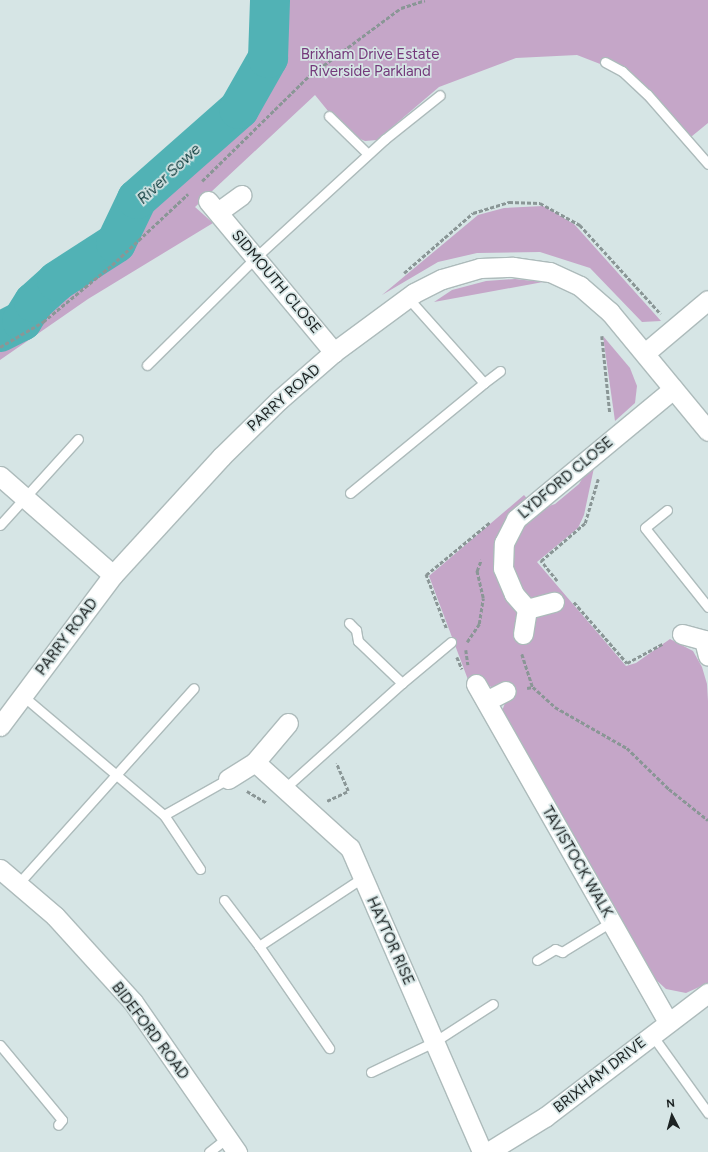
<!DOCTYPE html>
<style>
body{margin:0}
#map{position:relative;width:708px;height:1152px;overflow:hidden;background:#d6e5e5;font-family:Figtree,sans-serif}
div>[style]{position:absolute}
.green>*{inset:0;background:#c5a6c8}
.river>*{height:40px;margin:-20px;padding:0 20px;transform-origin:20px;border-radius:20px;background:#51b2b5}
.path>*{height:2.5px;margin-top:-1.25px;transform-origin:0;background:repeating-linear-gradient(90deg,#8a9696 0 4px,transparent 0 6px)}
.roads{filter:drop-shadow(1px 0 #adbbbb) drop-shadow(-1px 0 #adbbbb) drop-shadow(0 1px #adbbbb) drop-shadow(0 -1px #adbbbb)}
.service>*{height:9px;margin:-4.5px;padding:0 4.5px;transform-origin:4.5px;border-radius:4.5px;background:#fff}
.minor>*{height:19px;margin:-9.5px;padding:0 9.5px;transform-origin:9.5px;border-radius:9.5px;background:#fff}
span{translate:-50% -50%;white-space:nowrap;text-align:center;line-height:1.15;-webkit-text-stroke:3.5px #d6e5e5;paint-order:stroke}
.park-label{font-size:15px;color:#743a7b}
.street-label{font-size:15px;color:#1d2323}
.water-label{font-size:16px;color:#0d3c3d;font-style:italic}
.north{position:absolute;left:652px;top:1096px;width:40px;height:40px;-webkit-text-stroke:3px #d6e5e5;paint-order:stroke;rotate:354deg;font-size:11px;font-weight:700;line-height:16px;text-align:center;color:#1d2323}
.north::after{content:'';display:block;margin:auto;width:14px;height:18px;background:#1d2323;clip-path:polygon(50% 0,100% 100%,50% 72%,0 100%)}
</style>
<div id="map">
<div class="green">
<div style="clip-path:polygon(280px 0,708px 0,708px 123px,686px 141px,613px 69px,577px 55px,516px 58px,439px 87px,377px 140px,365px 141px,346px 133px,315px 95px,195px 207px,213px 223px,88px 299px,0 360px,0 343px,32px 325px,45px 301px,59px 288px,81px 279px,120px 246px,143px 204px,157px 190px,186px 172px,257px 105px,276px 74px)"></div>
<div style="clip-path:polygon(543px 206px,574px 224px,661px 321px,642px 322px,590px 268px,540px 252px,477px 253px,438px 262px,382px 295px,478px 215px,504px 208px)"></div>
<div style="clip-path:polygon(515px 279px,543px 282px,434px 302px,452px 290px,486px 281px)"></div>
<div style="clip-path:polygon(603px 336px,630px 368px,637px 386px,635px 403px,615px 421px)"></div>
<div style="clip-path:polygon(595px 463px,584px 515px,578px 528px,537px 562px,626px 666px,636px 663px,670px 639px,693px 651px,702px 667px,707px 684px,708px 701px,708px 983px,686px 993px,666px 989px,653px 977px,502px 711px,508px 695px,483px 683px,470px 685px,429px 576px,524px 495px,537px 510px,555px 504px,579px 484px,588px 469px)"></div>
</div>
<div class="river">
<div style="left:0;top:332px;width:25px;rotate:-27deg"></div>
<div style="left:22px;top:321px;width:22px;rotate:-58deg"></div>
<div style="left:34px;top:302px;width:31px;rotate:-42deg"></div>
<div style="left:57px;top:281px;width:70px;rotate:-32.8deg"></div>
<div style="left:116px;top:243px;width:49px;rotate:-64.5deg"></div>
<div style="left:137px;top:199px;width:136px;rotate:-41.4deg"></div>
<div style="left:239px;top:109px;width:59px;rotate:-60.4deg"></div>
<div style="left:268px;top:58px;width:58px;rotate:-88deg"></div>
</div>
<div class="path">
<div style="left:202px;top:181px;width:150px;rotate:-44.5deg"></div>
<div style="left:309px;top:76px;width:114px;rotate:-36.5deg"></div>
<div style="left:401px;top:8px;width:25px;rotate:-18deg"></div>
<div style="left:404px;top:273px;width:91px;rotate:-41deg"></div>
<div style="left:473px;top:213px;width:38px;rotate:-17deg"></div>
<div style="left:509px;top:202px;width:31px;rotate:2deg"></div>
<div style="left:540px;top:203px;width:46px;rotate:28.8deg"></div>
<div style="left:580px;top:225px;width:120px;rotate:47.7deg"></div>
<div style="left:602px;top:336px;width:77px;rotate:84.1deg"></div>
<div style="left:0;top:347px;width:50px;rotate:-30.2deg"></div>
<div style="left:43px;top:322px;width:89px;rotate:-39.6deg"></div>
<div style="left:112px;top:265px;width:104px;rotate:-43.1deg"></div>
<div style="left:557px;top:581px;width:26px;rotate:-129deg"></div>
<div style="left:541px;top:561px;width:58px;rotate:-40.8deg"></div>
<div style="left:585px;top:523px;width:46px;rotate:-73.5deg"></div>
<div style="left:574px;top:602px;width:81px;rotate:49deg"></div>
<div style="left:627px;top:663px;width:42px;rotate:-28.4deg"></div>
<div style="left:446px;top:628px;width:57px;rotate:-110.7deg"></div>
<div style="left:426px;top:575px;width:83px;rotate:-39.6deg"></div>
<div style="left:467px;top:642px;width:22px;rotate:-56deg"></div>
<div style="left:479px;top:624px;width:26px;rotate:-81deg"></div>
<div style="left:483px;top:598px;width:28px;rotate:-103deg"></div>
<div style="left:477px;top:571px;width:12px;rotate:-70deg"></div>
<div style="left:466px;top:650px;width:15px;rotate:82deg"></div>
<div style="left:522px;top:654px;width:35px;rotate:72deg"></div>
<div style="left:457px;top:657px;width:13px;rotate:67deg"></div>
<div style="left:527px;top:688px;width:6px;rotate:-9deg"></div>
<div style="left:533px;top:687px;width:30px;rotate:42deg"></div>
<div style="left:555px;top:707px;width:83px;rotate:29.7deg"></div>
<div style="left:627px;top:748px;width:59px;rotate:44.3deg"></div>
<div style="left:669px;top:789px;width:50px;rotate:38.5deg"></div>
<div style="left:247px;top:791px;width:23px;rotate:31deg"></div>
<div style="left:327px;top:801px;width:23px;rotate:-25deg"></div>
<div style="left:348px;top:791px;width:30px;rotate:-113deg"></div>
</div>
<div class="roads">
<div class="service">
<div style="left:605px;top:62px;width:19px;rotate:28deg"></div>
<div style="left:622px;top:71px;width:34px;rotate:43deg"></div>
<div style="left:647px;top:94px;width:93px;rotate:48.9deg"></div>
<div style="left:329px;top:116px;width:54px;rotate:44.3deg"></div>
<div style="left:408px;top:298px;width:114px;rotate:48.2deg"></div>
<div style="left:484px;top:383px;width:20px;rotate:-37deg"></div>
<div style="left:147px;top:365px;width:152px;rotate:-44.7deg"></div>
<div style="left:255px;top:258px;width:176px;rotate:-42.5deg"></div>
<div style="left:385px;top:139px;width:70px;rotate:-38.7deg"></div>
<div style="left:350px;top:493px;width:173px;rotate:-39.4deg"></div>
<div style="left:667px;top:510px;width:28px;rotate:141deg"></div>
<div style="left:645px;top:528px;width:101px;rotate:51.4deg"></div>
<div style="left:0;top:525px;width:116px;rotate:-47.8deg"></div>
<div style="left:349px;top:623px;width:10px;rotate:45deg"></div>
<div style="left:356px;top:630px;width:11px;rotate:80deg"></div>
<div style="left:358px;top:641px;width:61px;rotate:43.7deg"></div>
<div style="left:402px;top:683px;width:64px;rotate:-39.9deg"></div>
<div style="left:23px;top:696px;width:185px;rotate:40.2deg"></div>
<div style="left:285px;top:788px;width:157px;rotate:-41.9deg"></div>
<div style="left:200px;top:869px;width:65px;rotate:-123.7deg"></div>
<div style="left:164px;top:815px;width:73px;rotate:-29.4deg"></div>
<div style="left:18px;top:884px;width:263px;rotate:-48.1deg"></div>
<div style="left:224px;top:900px;width:58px;rotate:52.7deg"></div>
<div style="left:259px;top:946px;width:123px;rotate:-33.4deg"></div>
<div style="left:259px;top:946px;width:124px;rotate:55.5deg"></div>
<div style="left:537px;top:960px;width:21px;rotate:-31deg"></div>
<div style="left:555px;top:949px;width:8px;rotate:23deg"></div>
<div style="left:562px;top:952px;width:57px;rotate:-31.5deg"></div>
<div style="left:652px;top:1035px;width:96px;rotate:54.3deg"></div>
<div style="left:0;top:1045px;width:97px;rotate:50.4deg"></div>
<div style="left:62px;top:1120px;width:6px;rotate:129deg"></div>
<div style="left:371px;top:1072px;width:70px;rotate:-25.5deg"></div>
<div style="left:434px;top:1042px;width:70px;rotate:-32.8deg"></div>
<div style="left:209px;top:1152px;width:23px;rotate:-38deg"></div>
</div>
<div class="minor">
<div style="left:208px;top:201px;width:197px;rotate:50.2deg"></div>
<div style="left:218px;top:212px;width:29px;rotate:-36deg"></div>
<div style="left:645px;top:353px;width:82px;rotate:-40.1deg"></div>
<div style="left:0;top:476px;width:150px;rotate:41.2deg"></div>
<div style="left:527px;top:609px;width:20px;rotate:-131deg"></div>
<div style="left:514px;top:594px;width:28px;rotate:-113deg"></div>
<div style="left:503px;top:568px;width:25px;rotate:-88deg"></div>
<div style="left:504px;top:543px;width:27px;rotate:-63deg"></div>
<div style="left:516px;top:519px;width:204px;rotate:-39.6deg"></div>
<div style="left:523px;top:634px;width:25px;rotate:-81deg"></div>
<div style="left:527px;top:609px;width:28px;rotate:-15deg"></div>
<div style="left:682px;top:634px;width:23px;rotate:15deg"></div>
<div style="left:704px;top:640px;width:16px;rotate:76deg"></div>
<div style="left:476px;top:684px;width:389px;rotate:60.4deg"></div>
<div style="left:486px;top:701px;width:22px;rotate:-27deg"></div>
<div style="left:0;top:726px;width:189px;rotate:-53.2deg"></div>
<div style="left:113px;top:575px;width:160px;rotate:-47.5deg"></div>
<div style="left:221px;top:457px;width:81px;rotate:-44.5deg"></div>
<div style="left:279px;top:400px;width:73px;rotate:-41.1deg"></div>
<div style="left:334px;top:352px;width:99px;rotate:-36.4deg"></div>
<div style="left:414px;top:293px;width:31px;rotate:-27deg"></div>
<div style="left:442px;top:279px;width:40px;rotate:-16deg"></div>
<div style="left:480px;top:268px;width:33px;rotate:-2deg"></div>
<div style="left:513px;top:267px;width:37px;rotate:8deg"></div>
<div style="left:550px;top:272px;width:33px;rotate:25deg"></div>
<div style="left:580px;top:286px;width:40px;rotate:41deg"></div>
<div style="left:610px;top:312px;width:154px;rotate:50.5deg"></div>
<div style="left:255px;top:762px;width:128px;rotate:42.2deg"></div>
<div style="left:350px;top:848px;width:331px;rotate:66.5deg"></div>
<div style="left:228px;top:779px;width:32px;rotate:-32deg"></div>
<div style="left:255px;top:762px;width:51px;rotate:-49.8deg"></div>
<div style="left:0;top:869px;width:72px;rotate:40.5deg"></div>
<div style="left:55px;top:916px;width:116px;rotate:47.8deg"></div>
<div style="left:133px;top:1002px;width:183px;rotate:55.3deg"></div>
<div style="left:488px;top:1152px;width:67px;rotate:-31.6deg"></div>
<div style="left:545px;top:1117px;width:205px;rotate:-37.3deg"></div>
</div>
</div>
<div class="park-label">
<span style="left:370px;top:63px">Brixham Drive Estate<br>Riverside Parkland</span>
</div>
<div class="street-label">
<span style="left:276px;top:282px;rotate:50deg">SIDMOUTH CLOSE</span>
<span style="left:284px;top:398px;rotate:-42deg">PARRY ROAD</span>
<span style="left:566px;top:478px;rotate:-40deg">LYDFORD CLOSE</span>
<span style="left:67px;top:637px;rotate:-53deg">PARRY ROAD</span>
<span style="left:577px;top:862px;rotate:60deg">TAVISTOCK WALK</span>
<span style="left:390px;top:941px;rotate:66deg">HAYTOR RISE</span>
<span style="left:150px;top:1031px;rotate:53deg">BIDEFORD ROAD</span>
<span style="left:600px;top:1075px;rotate:-38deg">BRIXHAM DRIVE</span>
</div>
<div class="water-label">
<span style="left:169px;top:174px;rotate:-43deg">River Sowe</span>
</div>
<div class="north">N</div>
</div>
